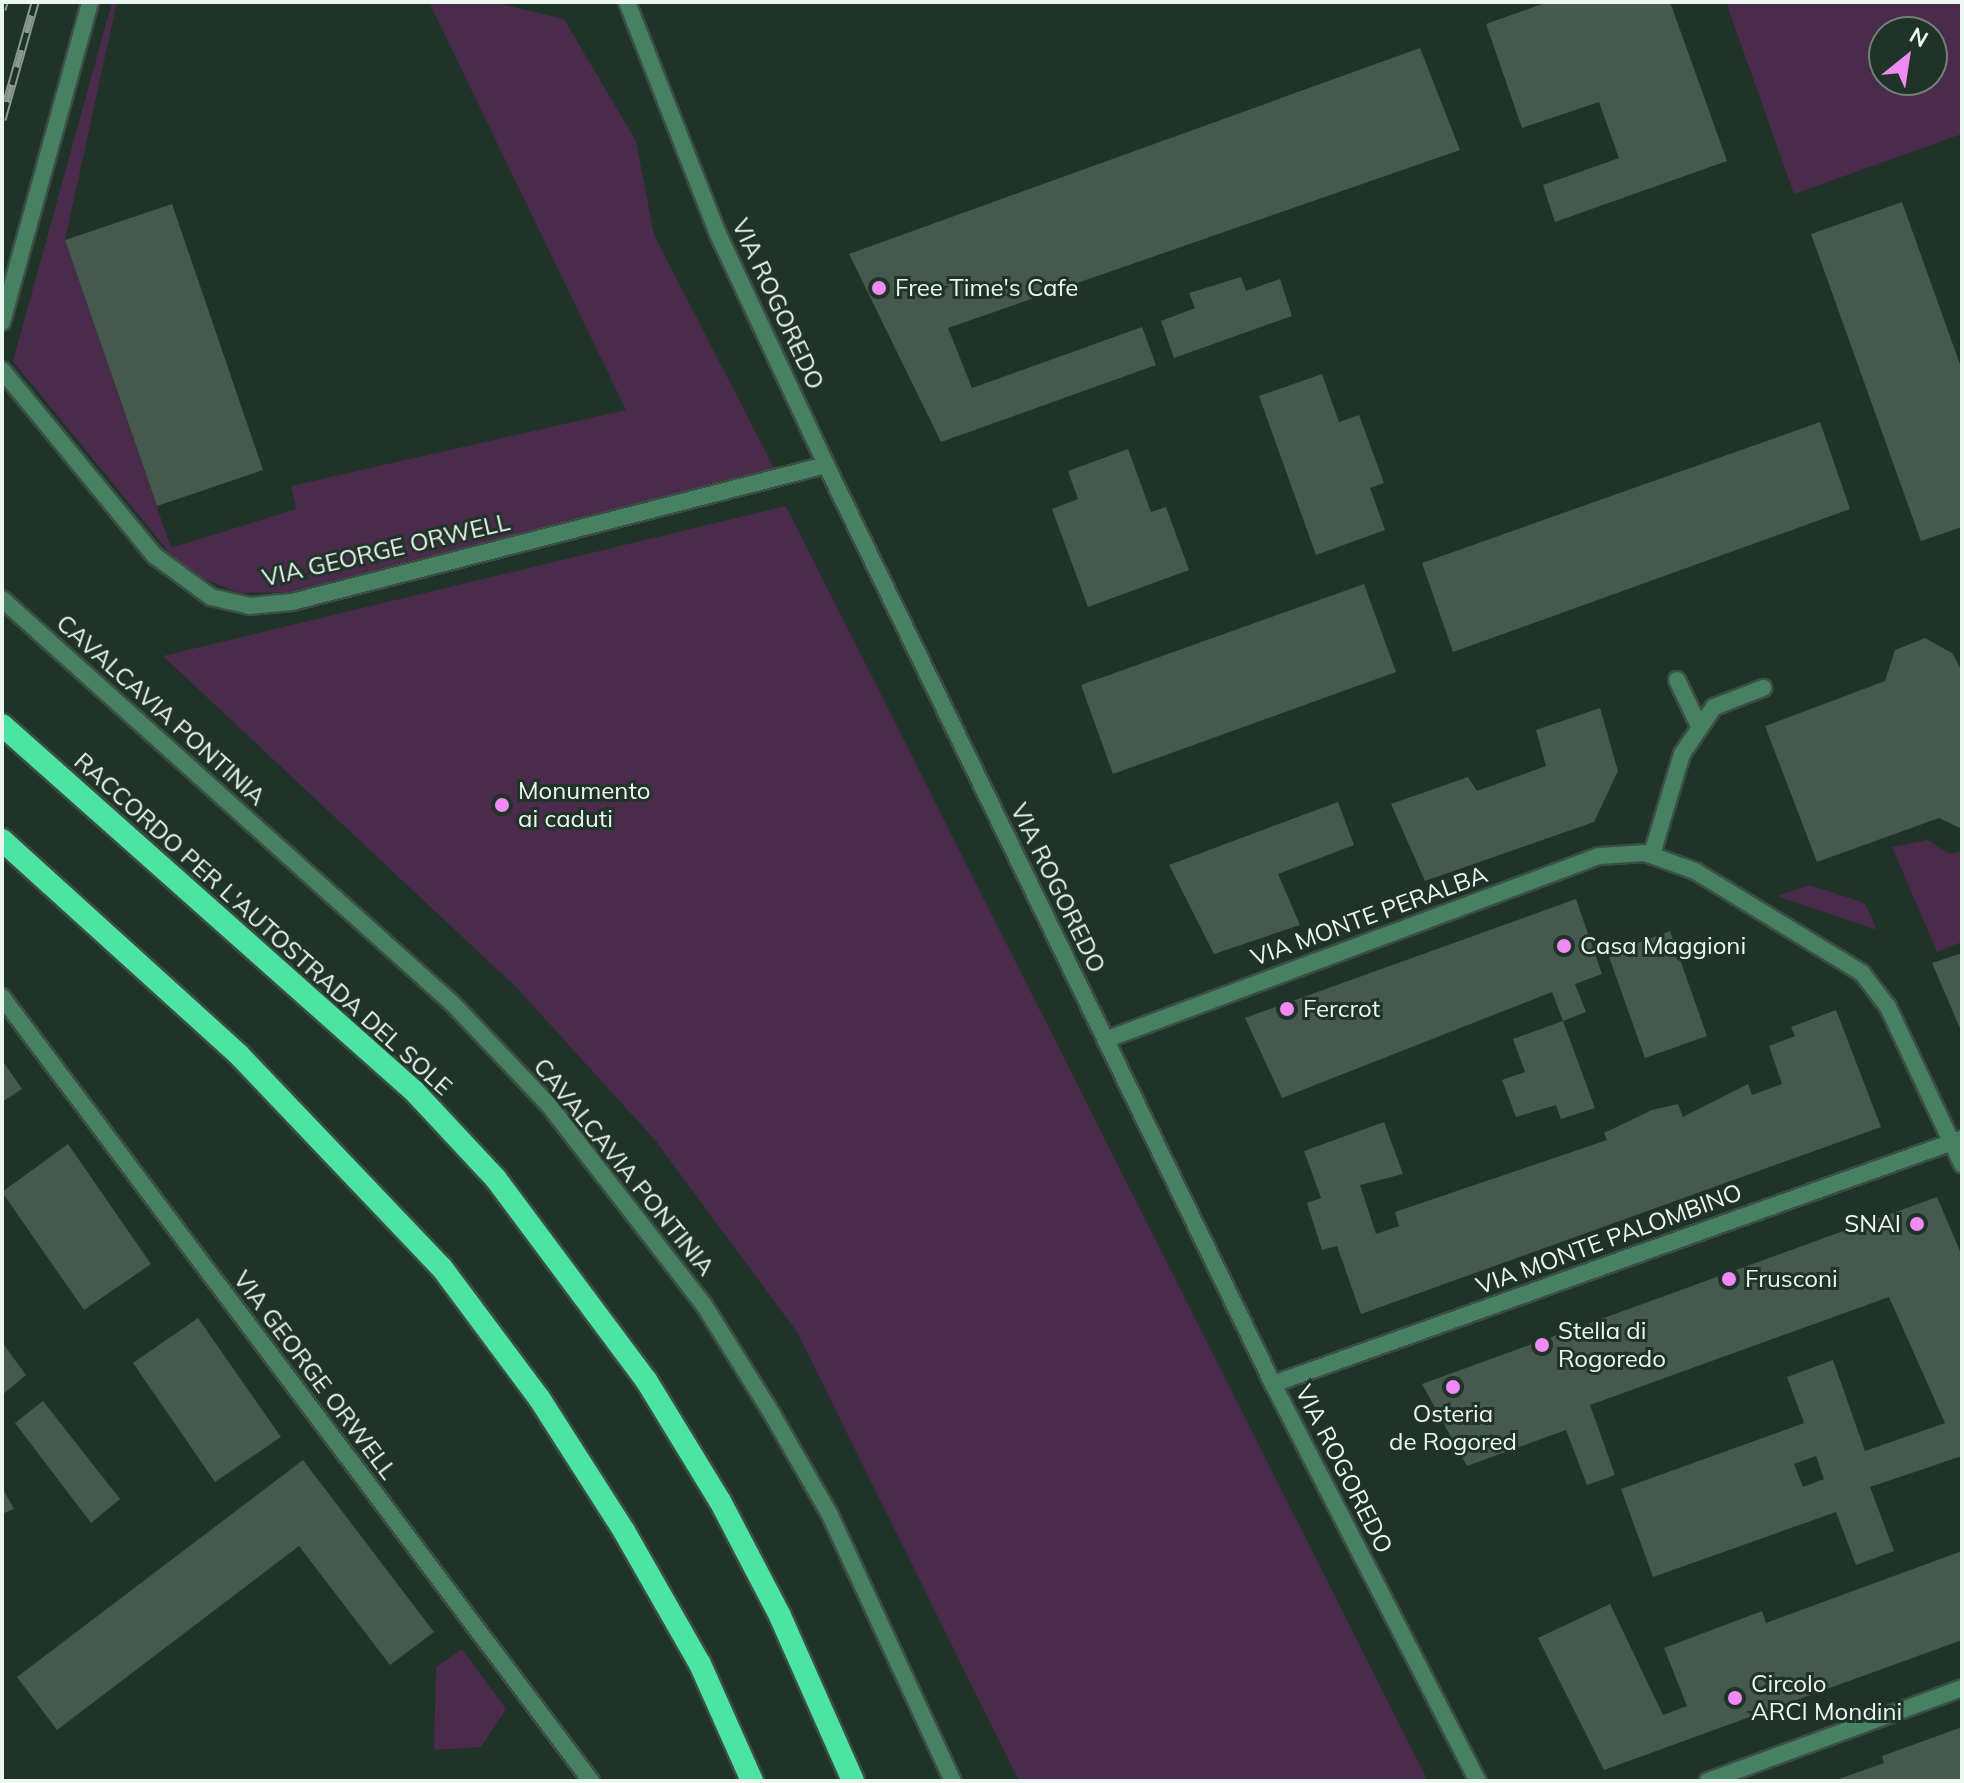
<!DOCTYPE html>
<style>
body{margin:0}
#map{position:relative;width:1964px;height:1783px;overflow:hidden;background:#1f3328;font-family:Mulish,sans-serif}
div>[style]{position:absolute}
.green>*{inset:0;background:#4a2b4b}
.building>*{inset:0;background:#45594e}
.roads{filter:drop-shadow(2px 0 #3c4e44) drop-shadow(-2px 0 #3c4e44) drop-shadow(0 2px #3c4e44) drop-shadow(0 -2px #3c4e44)}
.minor>*{height:16px;margin:-8px;padding:0 8px;transform-origin:8px;border-radius:8px;background:#468163}
.tertiary>*{height:16px;margin:-8px;padding:0 8px;transform-origin:8px;border-radius:8px;background:#468163}
.trunk>*{height:22px;margin:-11px;padding:0 11px;transform-origin:11px;border-radius:11px;background:#4ce4a2}
.rail>*{height:9px;margin-top:-4.5px;transform-origin:0;background:repeating-linear-gradient(90deg,#1f3328 0 18px,#899990 0 36px);box-sizing:border-box;border-block:2px solid #899990}
.dots>*{width:22px;height:22px;translate:-50% -50%;box-sizing:border-box;border:4px solid #1f3328;border-radius:50%}
span{translate:-50% -50%;white-space:nowrap;text-align:center;line-height:1.15;-webkit-text-stroke:6px #1f3328;paint-order:stroke}
.poi-label{font-size:24px;color:#ebf7f0}
.left{translate:0 -50%;text-align:left}
.right{translate:-100% -50%;text-align:right}
.street-label{font-size:24px;color:#ebf7f0}
.frame{position:absolute;inset:0;border:4px solid #ebf7f0;pointer-events:none}
.north{position:absolute;left:1868px;top:16px;width:80px;height:80px;box-sizing:border-box;background:#1f3328;border:2px solid #718178;border-radius:50%;rotate:30deg;font-size:22px;font-weight:700;line-height:32px;text-align:center;color:#ebf7f0}
.north::after{content:'';display:block;margin:auto;width:28px;height:36px;background:#f18af4;clip-path:polygon(50% 0,100% 100%,50% 72%,0 100%)}
</style>
<div id="map">
<div class="green">
<div style="clip-path:polygon(112px 2px,117px 2px,65px 240px,171px 548px,296px 509px,291px 486px,626px 410px,429px 2px,492px 2px,564px 19px,636px 141px,654px 235px,774px 468px,289px 592px,240px 593px,194px 575px,173px 557px,13px 361px)"></div>
<div style="clip-path:polygon(evenodd,1726px 2px,1962px 2px,1962px 134px,1794px 194px,1726px 2px,1932px 32px,1932px 80px,1884px 80px,1884px 32px,1932px 32px)"></div>
<div style="clip-path:polygon(786px 506px,1428px 1781px,1019px 1781px,797px 1332px,655px 1140px,517px 988px,163px 656px)"></div>
<div style="clip-path:polygon(1927px 840px,1950px 854px,1962px 851px,1962px 942px,1937px 952px,1892px 847px)"></div>
<div style="clip-path:polygon(1810px 885px,1865px 903px,1877px 930px,1777px 896px)"></div>
<div style="clip-path:polygon(462px 1649px,506px 1709px,481px 1747px,434px 1750px,436px 1667px)"></div>
</div>
<div class="building">
<div style="clip-path:polygon(1548px 2px,1670px 2px,1727px 161px,1555px 222px,1543px 185px,1619px 158px,1599px 102px,1522px 128px,1486px 24px)"></div>
<div style="clip-path:polygon(1420px 48px,1460px 150px,948px 328px,972px 388px,1142px 327px,1156px 365px,941px 442px,849px 254px)"></div>
<div style="clip-path:polygon(1902px 202px,1962px 370px,1962px 527px,1921px 541px,1811px 234px)"></div>
<div style="clip-path:polygon(172px 204px,263px 470px,157px 506px,65px 240px)"></div>
<div style="clip-path:polygon(1241px 277px,1246px 291px,1280px 279px,1292px 316px,1174px 358px,1161px 321px,1195px 308px,1189px 293px)"></div>
<div style="clip-path:polygon(1322px 374px,1339px 422px,1359px 415px,1384px 483px,1370px 488px,1385px 530px,1316px 555px,1259px 396px)"></div>
<div style="clip-path:polygon(1820px 422px,1850px 509px,1453px 652px,1422px 563px)"></div>
<div style="clip-path:polygon(1128px 449px,1151px 512px,1166px 507px,1189px 570px,1088px 607px,1052px 509px,1078px 499px,1068px 471px)"></div>
<div style="clip-path:polygon(1364px 584px,1396px 672px,1113px 774px,1081px 685px)"></div>
<div style="clip-path:polygon(1925px 638px,1952px 653px,1962px 671px,1962px 829px,1939px 818px,1817px 862px,1765px 726px,1885px 681px,1895px 650px)"></div>
<div style="clip-path:polygon(1600px 708px,1618px 771px,1594px 822px,1425px 881px,1391px 804px,1468px 777px,1477px 791px,1546px 766px,1536px 730px)"></div>
<div style="clip-path:polygon(1338px 802px,1354px 845px,1278px 874px,1300px 925px,1214px 954px,1169px 865px)"></div>
<div style="clip-path:polygon(1576px 899px,1602px 974px,1575px 984px,1586px 1012px,1563px 1021px,1552px 992px,1282px 1098px,1245px 1018px)"></div>
<div style="clip-path:polygon(1670px 931px,1707px 1036px,1645px 1058px,1608px 954px)"></div>
<div style="clip-path:polygon(1962px 953px,1962px 1033px,1932px 963px)"></div>
<div style="clip-path:polygon(1836px 1010px,1881px 1127px,1361px 1314px,1337px 1246px,1322px 1250px,1307px 1203px,1321px 1198px,1304px 1151px,1384px 1122px,1403px 1174px,1360px 1185px,1376px 1234px,1399px 1226px,1395px 1212px,1607px 1140px,1604px 1133px,1652px 1110px,1678px 1104px,1683px 1117px,1748px 1084px,1752px 1095px,1782px 1084px,1769px 1046px,1795px 1036px,1791px 1027px)"></div>
<div style="clip-path:polygon(1563px 1021px,1595px 1108px,1561px 1119px,1556px 1105px,1516px 1117px,1502px 1080px,1525px 1072px,1513px 1039px)"></div>
<div style="clip-path:polygon(2px 1060px,22px 1089px,2px 1102px)"></div>
<div style="clip-path:polygon(68px 1144px,151px 1264px,84px 1310px,2px 1192px)"></div>
<div style="clip-path:polygon(evenodd,1937px 1197px,1962px 1256px,1962px 1456px,1870px 1487px,1894px 1551px,1856px 1565px,1836px 1512px,1653px 1577px,1621px 1489px,1804px 1423px,1787px 1377px,1833px 1360px,1865px 1451px,1945px 1423px,1889px 1297px,1590px 1405px,1615px 1475px,1587px 1485px,1566px 1430px,1467px 1466px,1422px 1384px,1937px 1197px,1816px 1456px,1824px 1479px,1803px 1487px,1794px 1464px,1816px 1456px)"></div>
<div style="clip-path:polygon(198px 1318px,281px 1437px,215px 1482px,133px 1363px)"></div>
<div style="clip-path:polygon(2px 1342px,26px 1375px,2px 1395px)"></div>
<div style="clip-path:polygon(43px 1401px,120px 1499px,91px 1523px,15px 1423px)"></div>
<div style="clip-path:polygon(303px 1460px,434px 1632px,390px 1665px,299px 1546px,57px 1730px,17px 1677px)"></div>
<div style="clip-path:polygon(2px 1487px,14px 1509px,2px 1514px)"></div>
<div style="clip-path:polygon(1962px 1551px,1962px 1640px,1604px 1770px,1538px 1638px,1610px 1604px,1663px 1715px,1687px 1706px,1664px 1648px,1762px 1611px,1766px 1623px)"></div>
<div style="clip-path:polygon(1962px 1727px,1962px 1781px,1833px 1781px,1884px 1763px,1882px 1756px)"></div>
</div>
<div class="roads">
<div class="minor">
<div style="left:2px;top:322px;width:332px;rotate:-74.6deg"></div>
<div style="left:2px;top:370px;width:241px;rotate:50.6deg"></div>
<div style="left:155px;top:556px;width:69px;rotate:36.2deg"></div>
<div style="left:211px;top:597px;width:39px;rotate:13deg"></div>
<div style="left:249px;top:606px;width:43px;rotate:-5.3deg"></div>
<div style="left:292px;top:602px;width:551px;rotate:-14.39deg"></div>
<div style="left:1677px;top:680px;width:53px;rotate:64.4deg"></div>
<div style="left:1652px;top:854px;width:104px;rotate:-73.3deg"></div>
<div style="left:1682px;top:754px;width:57px;rotate:-55.8deg"></div>
<div style="left:1714px;top:707px;width:53px;rotate:-21.2deg"></div>
<div style="left:2px;top:997px;width:981px;rotate:53.08deg"></div>
<div style="left:1105px;top:1040px;width:527px;rotate:-20.43deg"></div>
<div style="left:1599px;top:856px;width:46px;rotate:-3.7deg"></div>
<div style="left:1645px;top:853px;width:53px;rotate:19.8deg"></div>
<div style="left:1695px;top:871px;width:196px;rotate:31.4deg"></div>
<div style="left:1862px;top:973px;width:43px;rotate:52.6deg"></div>
<div style="left:1888px;top:1007px;width:174px;rotate:64.8deg"></div>
<div style="left:1273px;top:1384px;width:730px;rotate:-19.6deg"></div>
<div style="left:1708px;top:1781px;width:270px;rotate:-20.1deg"></div>
</div>
<div class="tertiary">
<div style="left:627px;top:2px;width:249px;rotate:68.6deg"></div>
<div style="left:718px;top:234px;width:255px;rotate:64.9deg"></div>
<div style="left:826px;top:465px;width:1022px;rotate:64.06deg"></div>
<div style="left:1273px;top:1384px;width:447px;rotate:62.7deg"></div>
<div style="left:2px;top:599px;width:605px;rotate:41.92deg"></div>
<div style="left:452px;top:1003px;width:139px;rotate:46.5deg"></div>
<div style="left:548px;top:1104px;width:254px;rotate:52.2deg"></div>
<div style="left:704px;top:1305px;width:128px;rotate:58deg"></div>
<div style="left:772px;top:1414px;width:114px;rotate:60.1deg"></div>
<div style="left:829px;top:1513px;width:295px;rotate:65.2deg"></div>
</div>
<div class="trunk">
<div style="left:2px;top:725px;width:551px;rotate:41.62deg"></div>
<div style="left:414px;top:1091px;width:120px;rotate:47deg"></div>
<div style="left:496px;top:1179px;width:251px;rotate:53.3deg"></div>
<div style="left:646px;top:1380px;width:142px;rotate:58.6deg"></div>
<div style="left:720px;top:1501px;width:130px;rotate:62.4deg"></div>
<div style="left:780px;top:1616px;width:180px;rotate:66.1deg"></div>
<div style="left:2px;top:840px;width:320px;rotate:42.2deg"></div>
<div style="left:239px;top:1055px;width:294px;rotate:46.4deg"></div>
<div style="left:442px;top:1268px;width:162px;rotate:53.3deg"></div>
<div style="left:539px;top:1398px;width:158px;rotate:57.4deg"></div>
<div style="left:624px;top:1531px;width:153px;rotate:60.3deg"></div>
<div style="left:700px;top:1664px;width:128px;rotate:66deg"></div>
</div>
</div>
<div class="rail">
<div style="left:2px;top:9px;width:7px;rotate:-74deg"></div>
<div style="left:2px;top:119px;width:122px;rotate:-74.2deg"></div>
</div>
<div class="dots">
<div style="left:879px;top:288px;background:#f18af4"></div>
<div style="left:502px;top:805px;background:#f18af4"></div>
<div style="left:1564px;top:946px;background:#f18af4"></div>
<div style="left:1287px;top:1009px;background:#f18af4"></div>
<div style="left:1917px;top:1224px;background:#f18af4"></div>
<div style="left:1729px;top:1279px;background:#f18af4"></div>
<div style="left:1542px;top:1345px;background:#f18af4"></div>
<div style="left:1453px;top:1387px;background:#f18af4"></div>
<div style="left:1735px;top:1698px;background:#f18af4"></div>
</div>
<div class="poi-label">
<span class="left" style="left:895px;top:288px">Free Time's Cafe</span>
<span class="left" style="left:518px;top:805px">Monumento<br>ai caduti</span>
<span class="left" style="left:1580px;top:946px">Casa Maggioni</span>
<span class="left" style="left:1303px;top:1009px">Fercrot</span>
<span class="right" style="left:1901px;top:1224px">SNAI</span>
<span class="left" style="left:1745px;top:1279px">Frusconi</span>
<span class="left" style="left:1558px;top:1345px">Stella di<br>Rogoredo</span>
<span style="left:1453px;top:1428px">Osteria<br>de Rogored</span>
<span class="left" style="left:1751px;top:1698px">Circolo<br>ARCI Mondini</span>
</div>
<div class="street-label">
<span style="left:778px;top:304px;rotate:65deg">VIA ROGOREDO</span>
<span style="left:386px;top:550px;rotate:-13deg">VIA GEORGE ORWELL</span>
<span style="left:161px;top:710px;rotate:42deg">CAVALCAVIA PONTINIA</span>
<span style="left:1058px;top:888px;rotate:64deg">VIA ROGOREDO</span>
<span style="left:1369px;top:916px;rotate:-20deg">VIA MONTE PERALBA</span>
<span style="left:263px;top:924px;rotate:42deg">RACCORDO PER L'AUTOSTRADA DEL SOLE</span>
<span style="left:624px;top:1167px;rotate:51deg">CAVALCAVIA PONTINIA</span>
<span style="left:1609px;top:1239px;rotate:-20deg">VIA MONTE PALOMBINO</span>
<span style="left:315px;top:1375px;rotate:53deg">VIA GEORGE ORWELL</span>
<span style="left:1344px;top:1469px;rotate:63deg">VIA ROGOREDO</span>
</div>
<div class="frame"></div>
<div class="north">N</div>
</div>
